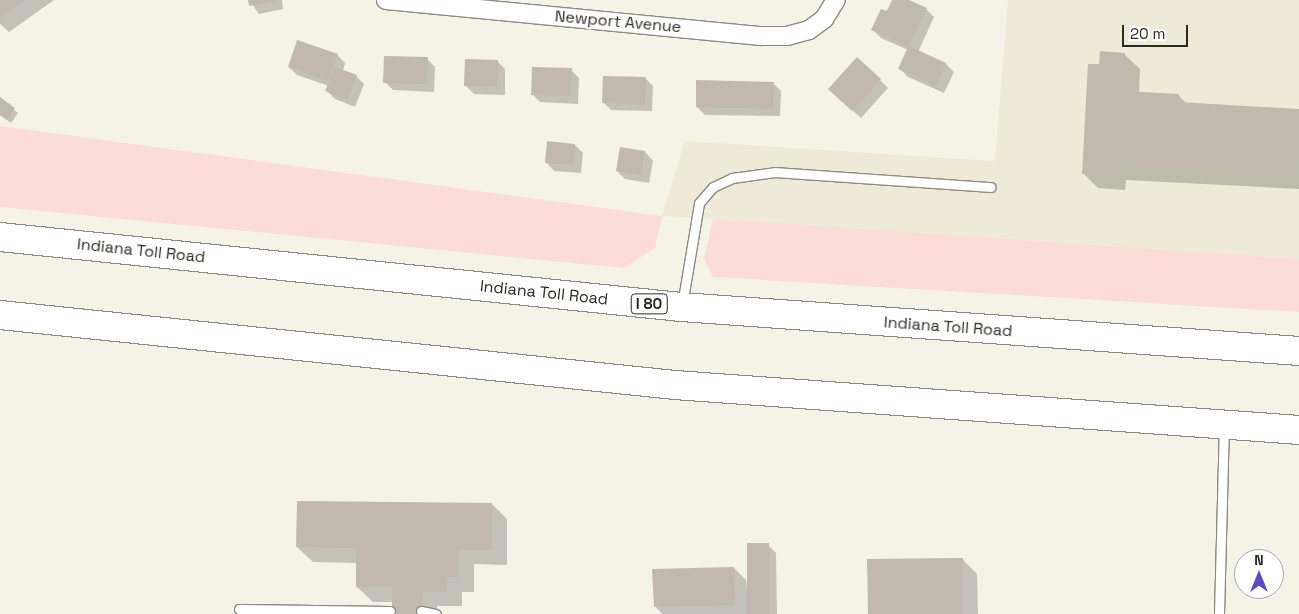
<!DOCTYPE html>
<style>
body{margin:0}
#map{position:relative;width:1299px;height:614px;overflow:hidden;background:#f5f2e7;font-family:"Space Grotesk",sans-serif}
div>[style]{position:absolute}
.built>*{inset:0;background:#efead7}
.green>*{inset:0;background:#fcdcd8}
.shadow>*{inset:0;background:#0003}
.building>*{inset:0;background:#c1b8b0}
.roads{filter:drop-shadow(1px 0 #8d8b81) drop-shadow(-1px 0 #8d8b81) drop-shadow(0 1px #8d8b81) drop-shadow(0 -1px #8d8b81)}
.lane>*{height:9px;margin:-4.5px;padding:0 4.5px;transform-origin:4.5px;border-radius:4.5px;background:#fff}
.street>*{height:18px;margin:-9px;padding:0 9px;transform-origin:9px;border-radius:9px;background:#fff}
.highway>*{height:28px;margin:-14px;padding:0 14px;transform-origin:14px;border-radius:14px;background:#fff}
span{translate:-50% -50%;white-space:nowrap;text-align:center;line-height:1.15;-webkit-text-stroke:4px #fff;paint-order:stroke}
.shield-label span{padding:1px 4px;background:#fff;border:1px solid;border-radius:4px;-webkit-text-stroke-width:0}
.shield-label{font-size:15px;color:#2b2a26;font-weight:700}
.street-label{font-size:16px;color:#2b2a26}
.north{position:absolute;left:1234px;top:549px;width:50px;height:50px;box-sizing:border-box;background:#fff;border:1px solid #aaaaa8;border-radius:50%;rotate:0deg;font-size:14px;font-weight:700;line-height:20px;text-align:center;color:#2b2a26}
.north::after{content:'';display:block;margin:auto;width:18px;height:22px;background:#594cc4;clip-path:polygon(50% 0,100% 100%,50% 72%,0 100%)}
.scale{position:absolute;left:1122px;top:25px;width:66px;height:22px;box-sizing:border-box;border:2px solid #2b2a26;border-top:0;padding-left:6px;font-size:15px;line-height:18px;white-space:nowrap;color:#2b2a26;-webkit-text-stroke:4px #fff;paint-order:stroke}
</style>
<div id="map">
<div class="built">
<div style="clip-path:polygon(1008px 0,1299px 0,1299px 259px,662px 216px,685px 141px,995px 161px)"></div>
</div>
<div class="green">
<div style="clip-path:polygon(0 126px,662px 216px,655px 248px,624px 268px,0 207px)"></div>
<div style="clip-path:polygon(713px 219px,1299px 259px,1299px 312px,713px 277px,704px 259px)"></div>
</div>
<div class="shadow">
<div style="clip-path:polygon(0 0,54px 0,9px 32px,0 24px)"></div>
<div style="clip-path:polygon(249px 0,282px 0,283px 9px,259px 14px)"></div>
<div style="clip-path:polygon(894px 0,906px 0,926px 9px,934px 17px,918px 52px,946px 64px,954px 72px,944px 93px,908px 77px,900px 69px,908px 50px,881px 38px,873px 30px)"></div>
<div style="clip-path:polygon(1124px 54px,1140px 69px,1139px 93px,1178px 95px,1187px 104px,1299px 110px,1299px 189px,1126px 180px,1125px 190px,1098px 188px,1083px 173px,1100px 65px)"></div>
<div style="clip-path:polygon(337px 55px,345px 63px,343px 71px,356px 76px,364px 84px,355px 107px,335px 99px,327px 91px,329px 86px,297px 75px,289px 67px)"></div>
<div style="clip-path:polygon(427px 59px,435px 67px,434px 92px,393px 90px,385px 82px)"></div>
<div style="clip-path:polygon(497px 61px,505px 69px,505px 95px,474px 94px,465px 85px)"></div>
<div style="clip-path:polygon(571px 70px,579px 78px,578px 104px,540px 102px,532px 94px)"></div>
<div style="clip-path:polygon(645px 78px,653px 86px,652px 111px,611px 110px,603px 102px)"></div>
<div style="clip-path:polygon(880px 80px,888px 88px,861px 118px,837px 97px)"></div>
<div style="clip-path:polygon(773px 83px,781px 91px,780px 116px,705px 115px,697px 107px)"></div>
<div style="clip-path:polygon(0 99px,18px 113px,11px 123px,0 115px)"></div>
<div style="clip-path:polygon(575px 145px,583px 153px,581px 173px,554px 171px,546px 162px)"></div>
<div style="clip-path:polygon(645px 152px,653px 161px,649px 183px,625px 179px,617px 171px)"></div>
<div style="clip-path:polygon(492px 504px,507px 519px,507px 565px,474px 564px,474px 592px,462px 592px,462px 606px,437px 606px,437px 614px,393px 602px,373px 602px,357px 587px,358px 563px,313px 562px,297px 547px)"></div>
<div style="clip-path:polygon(768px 545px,776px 553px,777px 614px,662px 614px,655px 606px,734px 568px,746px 580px,748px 596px)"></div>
<div style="clip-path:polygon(962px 559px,977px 574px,978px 614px,869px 614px)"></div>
</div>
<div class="building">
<div style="clip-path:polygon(0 0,25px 0,0 18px)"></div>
<div style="clip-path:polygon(248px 0,276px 0,276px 1px,249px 6px)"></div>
<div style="clip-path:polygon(892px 0,909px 0,927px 8px,909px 46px,946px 63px,936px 86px,898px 69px,908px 47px,871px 30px,881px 9px,887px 11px)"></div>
<div style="clip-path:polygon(297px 40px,338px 54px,328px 81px,288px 67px)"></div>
<div style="clip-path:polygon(1100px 51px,1125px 53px,1123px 91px,1179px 94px,1178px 102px,1299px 109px,1298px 175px,1111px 165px,1110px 175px,1082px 174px,1088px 64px,1099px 64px)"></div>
<div style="clip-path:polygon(384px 56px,428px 57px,427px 84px,383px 83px)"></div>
<div style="clip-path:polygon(857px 57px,881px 79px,852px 111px,828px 89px)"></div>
<div style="clip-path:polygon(465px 59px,498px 60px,497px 87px,464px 86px)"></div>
<div style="clip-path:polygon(335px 67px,357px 75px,347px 100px,325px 91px)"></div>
<div style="clip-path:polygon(532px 67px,572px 68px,571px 96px,531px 95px)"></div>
<div style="clip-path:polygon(603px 76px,646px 77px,645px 104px,602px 103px)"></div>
<div style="clip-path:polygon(696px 80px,774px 82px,773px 109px,696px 107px)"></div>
<div style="clip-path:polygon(0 97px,15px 108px,7px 120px,0 115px)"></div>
<div style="clip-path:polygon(547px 141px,575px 144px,573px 165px,545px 163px)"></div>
<div style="clip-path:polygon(620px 147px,645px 151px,641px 175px,616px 171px)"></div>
<div style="clip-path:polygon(297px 501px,492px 503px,492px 550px,459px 550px,459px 577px,447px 577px,447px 592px,423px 592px,423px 614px,392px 614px,392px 587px,356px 587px,356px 548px,296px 547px)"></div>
<div style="clip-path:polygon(747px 543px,769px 543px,769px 614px,747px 614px)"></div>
<div style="clip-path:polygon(963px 558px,963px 614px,868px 614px,867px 559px)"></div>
<div style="clip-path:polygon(734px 567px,735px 605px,654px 607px,652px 569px)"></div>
</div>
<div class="roads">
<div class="lane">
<div style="left:682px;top:305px;width:103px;rotate:-80.5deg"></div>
<div style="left:699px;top:203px;width:21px;rotate:-49deg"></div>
<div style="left:713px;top:187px;width:21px;rotate:-25deg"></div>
<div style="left:732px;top:178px;width:43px;rotate:-7.9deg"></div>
<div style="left:775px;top:172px;width:216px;rotate:4deg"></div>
<div style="left:239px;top:609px;width:151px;rotate:0.8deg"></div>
<div style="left:421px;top:611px;width:15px;rotate:11deg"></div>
<div style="left:1219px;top:614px;width:187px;rotate:-88.5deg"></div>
</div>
<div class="street">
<div style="left:386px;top:0;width:377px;rotate:5.5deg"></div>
<div style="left:761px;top:36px;width:26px"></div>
<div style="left:787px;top:36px;width:23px;rotate:-15deg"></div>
<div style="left:809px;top:30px;width:19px;rotate:-36deg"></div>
<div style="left:824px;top:19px;width:22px;rotate:-58deg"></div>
</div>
<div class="highway">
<div style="left:0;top:237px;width:685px;rotate:5.87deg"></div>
<div style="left:681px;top:307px;width:620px;rotate:4.07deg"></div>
<div style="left:0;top:315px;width:679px;rotate:5.92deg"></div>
<div style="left:675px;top:385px;width:626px;rotate:4.12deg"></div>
</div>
</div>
<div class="shield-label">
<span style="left:649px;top:304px">I 80</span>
</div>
<div class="street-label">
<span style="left:618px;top:22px;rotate:5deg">Newport Avenue</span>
<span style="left:141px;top:251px;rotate:6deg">Indiana Toll Road</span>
<span style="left:544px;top:293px;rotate:6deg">Indiana Toll Road</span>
<span style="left:948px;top:327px;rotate:4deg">Indiana Toll Road</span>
</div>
<div class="north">N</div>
<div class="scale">20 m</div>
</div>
